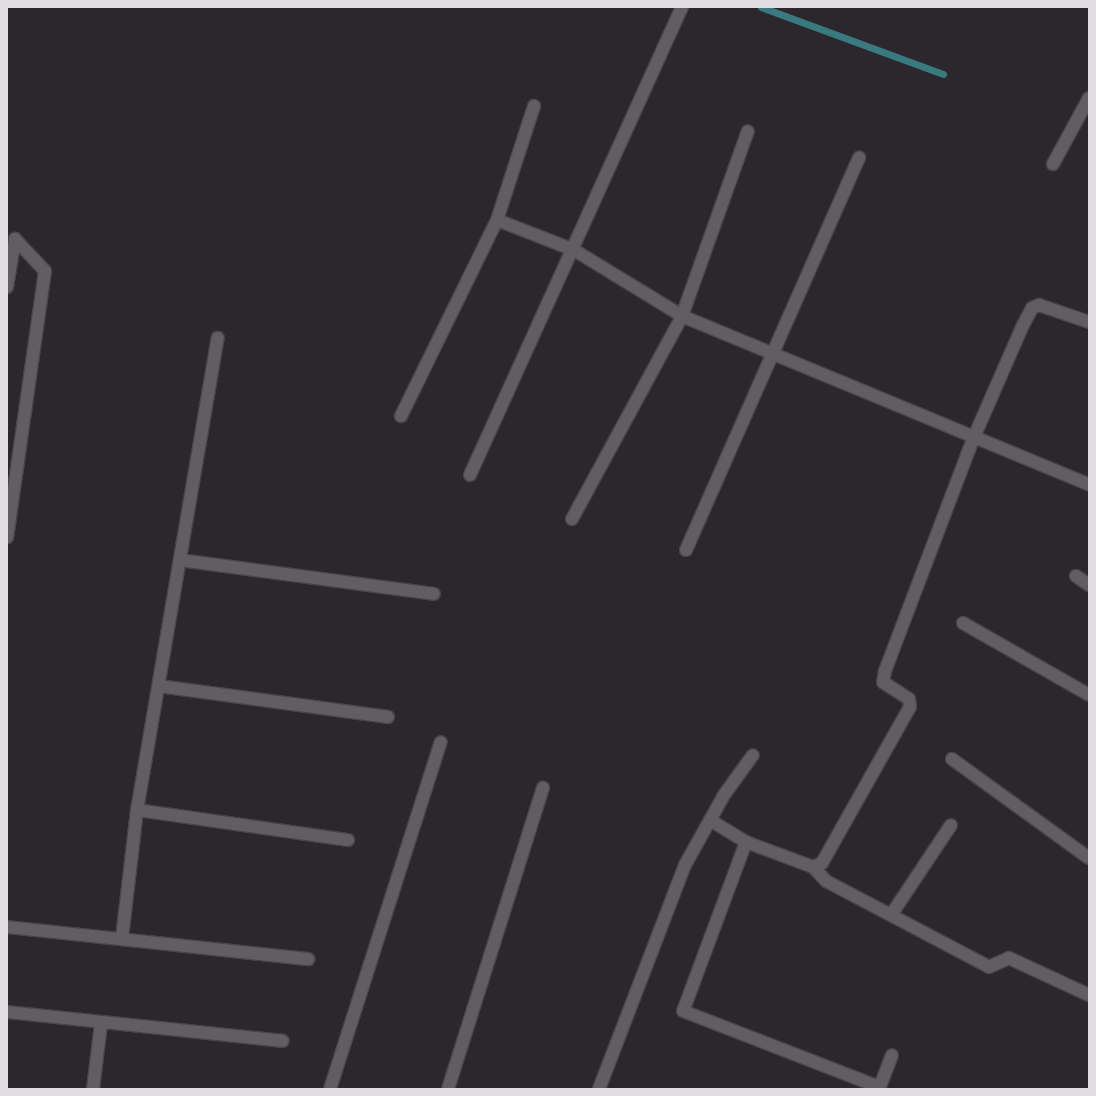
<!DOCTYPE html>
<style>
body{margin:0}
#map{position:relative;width:1096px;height:1096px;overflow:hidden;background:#2b272c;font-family:"Source Sans 3",sans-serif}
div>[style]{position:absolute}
.stream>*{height:7px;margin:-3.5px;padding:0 3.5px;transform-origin:3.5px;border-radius:3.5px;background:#387a80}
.roads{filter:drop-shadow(1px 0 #484549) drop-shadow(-1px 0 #484549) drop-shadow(0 1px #484549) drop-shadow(0 -1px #484549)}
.minor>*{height:12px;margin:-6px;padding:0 6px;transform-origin:6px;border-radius:6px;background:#615d62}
span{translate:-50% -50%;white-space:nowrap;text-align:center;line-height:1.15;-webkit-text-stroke:3px #121113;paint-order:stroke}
.frame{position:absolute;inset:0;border:8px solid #dfdde0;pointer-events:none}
</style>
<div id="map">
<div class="stream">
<div style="left:761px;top:7px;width:194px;rotate:20.2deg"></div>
</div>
<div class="roads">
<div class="minor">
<div style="left:1053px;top:164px;width:75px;rotate:-61.4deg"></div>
<div style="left:497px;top:220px;width:83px;rotate:21.3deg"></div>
<div style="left:574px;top:250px;width:127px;rotate:31.4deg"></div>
<div style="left:682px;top:316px;width:441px;rotate:22.5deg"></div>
<div style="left:7px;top:287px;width:49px;rotate:-80.5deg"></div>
<div style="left:15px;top:239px;width:44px;rotate:46.8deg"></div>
<div style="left:45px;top:271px;width:269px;rotate:98.1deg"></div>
<div style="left:401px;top:416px;width:218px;rotate:-63.9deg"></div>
<div style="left:497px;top:220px;width:120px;rotate:-72deg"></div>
<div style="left:470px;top:475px;width:514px;rotate:-65.63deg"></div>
<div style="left:572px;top:519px;width:231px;rotate:-61.5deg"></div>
<div style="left:682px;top:316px;width:196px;rotate:-70.4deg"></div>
<div style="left:686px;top:550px;width:429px;rotate:-66.2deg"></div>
<div style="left:180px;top:560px;width:256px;rotate:7.6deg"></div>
<div style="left:1076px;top:576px;width:16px;rotate:35deg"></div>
<div style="left:963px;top:623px;width:145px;rotate:29.7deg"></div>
<div style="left:159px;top:686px;width:231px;rotate:7.7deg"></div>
<div style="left:952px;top:759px;width:169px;rotate:35.9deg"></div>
<div style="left:137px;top:810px;width:213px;rotate:8.1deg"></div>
<div style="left:710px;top:820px;width:42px;rotate:31.4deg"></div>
<div style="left:746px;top:842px;width:72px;rotate:20.5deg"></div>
<div style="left:813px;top:867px;width:19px;rotate:47deg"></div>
<div style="left:826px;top:881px;width:184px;rotate:27.8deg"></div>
<div style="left:989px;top:967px;width:22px;rotate:-24deg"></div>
<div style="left:1009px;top:958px;width:88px;rotate:24.8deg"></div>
<div style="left:746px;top:842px;width:180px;rotate:110.4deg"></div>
<div style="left:683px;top:1011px;width:210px;rotate:21.2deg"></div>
<div style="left:813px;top:867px;width:10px;rotate:-24deg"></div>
<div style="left:822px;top:863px;width:179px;rotate:-60.6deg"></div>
<div style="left:910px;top:707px;width:8px;rotate:-97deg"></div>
<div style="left:909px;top:699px;width:31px;rotate:-147deg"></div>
<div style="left:883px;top:682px;width:11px;rotate:-80deg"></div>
<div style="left:885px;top:671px;width:250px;rotate:-69.2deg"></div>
<div style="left:974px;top:437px;width:120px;rotate:-66.4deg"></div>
<div style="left:1022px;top:327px;width:21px;rotate:-62deg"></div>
<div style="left:1032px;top:308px;width:8px;rotate:-23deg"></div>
<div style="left:1039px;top:305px;width:53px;rotate:18.8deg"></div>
<div style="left:891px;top:915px;width:108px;rotate:-56.3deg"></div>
<div style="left:7px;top:927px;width:303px;rotate:6.1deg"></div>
<div style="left:122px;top:938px;width:129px;rotate:-83.3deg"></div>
<div style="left:137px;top:810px;width:479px;rotate:-80.3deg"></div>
<div style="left:7px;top:1012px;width:277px;rotate:6deg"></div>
<div style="left:93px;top:1089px;width:65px;rotate:-83deg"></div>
<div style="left:330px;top:1089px;width:364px;rotate:-72.3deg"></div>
<div style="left:448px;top:1089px;width:316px;rotate:-72.5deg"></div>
<div style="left:599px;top:1089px;width:240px;rotate:-69deg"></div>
<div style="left:685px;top:865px;width:80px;rotate:-60.9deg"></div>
<div style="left:724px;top:795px;width:49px;rotate:-54.1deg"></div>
<div style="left:879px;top:1089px;width:36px;rotate:-69deg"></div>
</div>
</div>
<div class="frame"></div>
</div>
